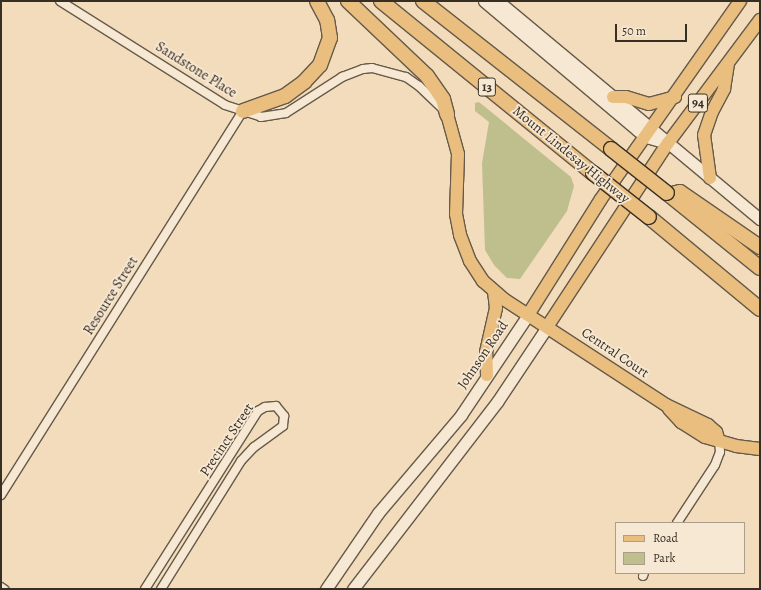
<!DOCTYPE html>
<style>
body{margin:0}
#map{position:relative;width:761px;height:590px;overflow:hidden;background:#f2dcbb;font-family:Alegreya,serif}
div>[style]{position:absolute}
.green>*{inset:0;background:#bfbf8d}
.roads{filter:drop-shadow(1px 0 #665a4a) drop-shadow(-1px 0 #665a4a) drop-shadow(0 1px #665a4a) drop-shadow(0 -1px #665a4a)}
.street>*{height:8px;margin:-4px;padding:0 4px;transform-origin:4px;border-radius:4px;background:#f7e8d3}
.secondary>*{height:11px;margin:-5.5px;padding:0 5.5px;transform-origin:5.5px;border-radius:5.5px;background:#f7e8d3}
.primary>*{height:12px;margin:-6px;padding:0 6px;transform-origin:6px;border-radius:6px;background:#e9be7e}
.highway>*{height:14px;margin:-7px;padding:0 7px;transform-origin:7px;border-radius:7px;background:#e9be7e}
.bridges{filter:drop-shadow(1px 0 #382f24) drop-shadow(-1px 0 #382f24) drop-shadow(0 1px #382f24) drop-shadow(0 -1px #382f24)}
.highway-bridge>*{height:14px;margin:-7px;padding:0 7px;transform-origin:7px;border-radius:7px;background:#e9be7e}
span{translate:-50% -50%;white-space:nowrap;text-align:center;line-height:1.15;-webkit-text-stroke:3.5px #f7e8d3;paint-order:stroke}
.shield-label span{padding:1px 3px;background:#f7e8d3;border:1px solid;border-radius:3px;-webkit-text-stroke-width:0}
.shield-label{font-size:13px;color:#382f24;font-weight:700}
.street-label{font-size:14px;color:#382f24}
.frame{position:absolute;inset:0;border:2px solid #382f24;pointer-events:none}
.legend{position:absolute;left:615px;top:522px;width:130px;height:52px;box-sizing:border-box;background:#f7e8d3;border:1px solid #ab9e8d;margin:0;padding:5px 7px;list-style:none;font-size:12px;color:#382f24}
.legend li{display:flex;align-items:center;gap:8px;height:20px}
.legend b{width:20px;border:1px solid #ab9e8d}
.scale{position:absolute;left:615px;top:24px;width:72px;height:18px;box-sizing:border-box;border:2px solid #382f24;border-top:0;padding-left:5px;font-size:12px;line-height:14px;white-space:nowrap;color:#382f24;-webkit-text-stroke:3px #f7e8d3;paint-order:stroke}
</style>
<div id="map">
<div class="green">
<div style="clip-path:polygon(479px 102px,571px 177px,574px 186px,567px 211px,520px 279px,507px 278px,494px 265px,485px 250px,482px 163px,489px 122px,475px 111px,475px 103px)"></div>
</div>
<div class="roads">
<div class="street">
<div style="left:60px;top:1px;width:195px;rotate:32.2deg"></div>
<div style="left:225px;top:105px;width:38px;rotate:18deg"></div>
<div style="left:261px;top:117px;width:25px;rotate:-9deg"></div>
<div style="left:286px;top:113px;width:67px;rotate:-32.7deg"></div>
<div style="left:342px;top:77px;width:22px;rotate:-21deg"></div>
<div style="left:363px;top:69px;width:9px;rotate:-6deg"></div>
<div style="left:372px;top:68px;width:35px;rotate:15deg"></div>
<div style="left:406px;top:77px;width:16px;rotate:35deg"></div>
<div style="left:419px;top:86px;width:37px;rotate:44deg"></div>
<div style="left:1px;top:495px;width:454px;rotate:-57.8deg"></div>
<div style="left:677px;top:523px;width:69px;rotate:-56.8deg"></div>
<div style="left:715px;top:465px;width:14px;rotate:-69deg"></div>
<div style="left:720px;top:452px;width:11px;rotate:-95deg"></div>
<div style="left:643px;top:576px;width:3px;rotate:-72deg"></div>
<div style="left:1px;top:587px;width:4px;rotate:34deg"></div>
<div style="left:145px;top:589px;width:211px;rotate:-57.6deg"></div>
<div style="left:258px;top:411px;width:8px;rotate:-30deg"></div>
<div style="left:265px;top:407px;width:11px;rotate:-5deg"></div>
<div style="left:276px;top:406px;width:13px;rotate:51deg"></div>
<div style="left:284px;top:416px;width:10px;rotate:96deg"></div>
<div style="left:283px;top:426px;width:36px;rotate:144deg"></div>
<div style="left:254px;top:447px;width:19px;rotate:133deg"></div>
<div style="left:241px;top:461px;width:151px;rotate:122deg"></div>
</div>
<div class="secondary">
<div style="left:484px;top:1px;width:200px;rotate:40.1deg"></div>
<div style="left:637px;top:130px;width:11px;rotate:38deg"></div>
<div style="left:646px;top:137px;width:22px;rotate:16deg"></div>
<div style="left:498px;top:1px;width:341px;rotate:39.8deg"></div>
<div style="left:326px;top:589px;width:92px;rotate:-55.6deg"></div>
<div style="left:378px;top:513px;width:128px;rotate:-49.7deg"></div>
<div style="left:461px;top:415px;width:120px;rotate:-56.2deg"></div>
<div style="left:353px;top:589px;width:236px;rotate:-52.4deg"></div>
<div style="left:497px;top:402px;width:90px;rotate:-56.3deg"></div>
</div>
<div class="primary">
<div style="left:613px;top:97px;width:13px"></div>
<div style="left:626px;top:97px;width:24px;rotate:17deg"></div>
<div style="left:649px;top:104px;width:27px;rotate:-15deg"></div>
<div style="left:447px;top:114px;width:41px;rotate:74.6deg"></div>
<div style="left:458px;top:154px;width:60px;rotate:91.9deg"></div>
<div style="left:456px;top:214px;width:21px;rotate:79deg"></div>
<div style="left:460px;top:235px;width:28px;rotate:69deg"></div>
<div style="left:470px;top:261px;width:24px;rotate:57deg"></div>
<div style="left:483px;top:281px;width:29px;rotate:41deg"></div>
<div style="left:505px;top:300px;width:192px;rotate:33.1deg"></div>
<div style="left:666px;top:405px;width:47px;rotate:25.5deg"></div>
<div style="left:708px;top:425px;width:11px;rotate:41deg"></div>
<div style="left:716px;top:432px;width:9px;rotate:72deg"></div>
<div style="left:710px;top:178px;width:43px;rotate:-97.9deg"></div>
<div style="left:704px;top:135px;width:24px;rotate:-71deg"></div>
<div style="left:712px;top:112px;width:26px;rotate:-62deg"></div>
<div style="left:724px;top:89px;width:24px;rotate:-81deg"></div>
<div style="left:528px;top:315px;width:137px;rotate:-57.8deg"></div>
<div style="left:601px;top:199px;width:242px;rotate:-54.9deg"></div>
<div style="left:547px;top:327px;width:220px;rotate:-56.7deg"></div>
<div style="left:668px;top:143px;width:154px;rotate:-53.2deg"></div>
<div style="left:487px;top:375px;width:23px;rotate:-92deg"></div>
<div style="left:486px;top:352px;width:45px;rotate:-77.2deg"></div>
<div style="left:496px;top:308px;width:17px;rotate:-97deg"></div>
<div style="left:669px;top:409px;width:18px;rotate:47deg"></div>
<div style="left:681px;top:422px;width:28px;rotate:32deg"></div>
<div style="left:705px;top:437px;width:32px;rotate:16deg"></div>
<div style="left:736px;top:446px;width:24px;rotate:7deg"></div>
</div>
<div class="highway">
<div style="left:348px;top:1px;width:109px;rotate:43.5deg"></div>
<div style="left:427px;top:76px;width:28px;rotate:55deg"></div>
<div style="left:443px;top:99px;width:16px;rotate:75deg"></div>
<div style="left:381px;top:1px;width:273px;rotate:39.1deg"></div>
<div style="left:423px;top:1px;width:239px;rotate:38.2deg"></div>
<div style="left:243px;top:111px;width:45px;rotate:-19.7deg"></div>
<div style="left:285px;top:96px;width:24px;rotate:-36deg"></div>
<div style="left:304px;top:82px;width:23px;rotate:-47deg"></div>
<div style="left:320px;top:65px;width:29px;rotate:-70deg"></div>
<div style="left:330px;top:38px;width:18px;rotate:-99deg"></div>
<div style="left:327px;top:20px;width:21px;rotate:-118deg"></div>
<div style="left:667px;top:193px;width:119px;rotate:38.9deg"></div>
<div style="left:675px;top:193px;width:5px;rotate:-11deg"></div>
<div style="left:680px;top:192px;width:97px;rotate:34.5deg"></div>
<div style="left:649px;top:217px;width:144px;rotate:39.7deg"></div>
</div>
</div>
<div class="bridges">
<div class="highway-bridge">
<div style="left:611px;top:149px;width:71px;rotate:38.2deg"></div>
<div style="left:593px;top:173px;width:71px;rotate:38.2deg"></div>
</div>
</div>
<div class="shield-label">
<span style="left:487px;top:87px">13</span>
<span style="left:698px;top:103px">94</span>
</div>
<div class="street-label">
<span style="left:196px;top:70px;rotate:32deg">Sandstone Place</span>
<span style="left:571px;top:155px;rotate:39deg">Mount Lindesay Highway</span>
<span style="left:111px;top:296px;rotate:-58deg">Resource Street</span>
<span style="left:615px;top:353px;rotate:34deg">Central Court</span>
<span style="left:483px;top:355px;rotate:-56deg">Johnson Road</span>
<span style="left:227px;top:440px;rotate:-56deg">Precinct Street</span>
</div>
<div class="frame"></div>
<ul class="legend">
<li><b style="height:5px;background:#e9be7e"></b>Road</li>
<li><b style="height:11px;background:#bfbf8d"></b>Park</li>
</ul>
<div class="scale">50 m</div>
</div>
